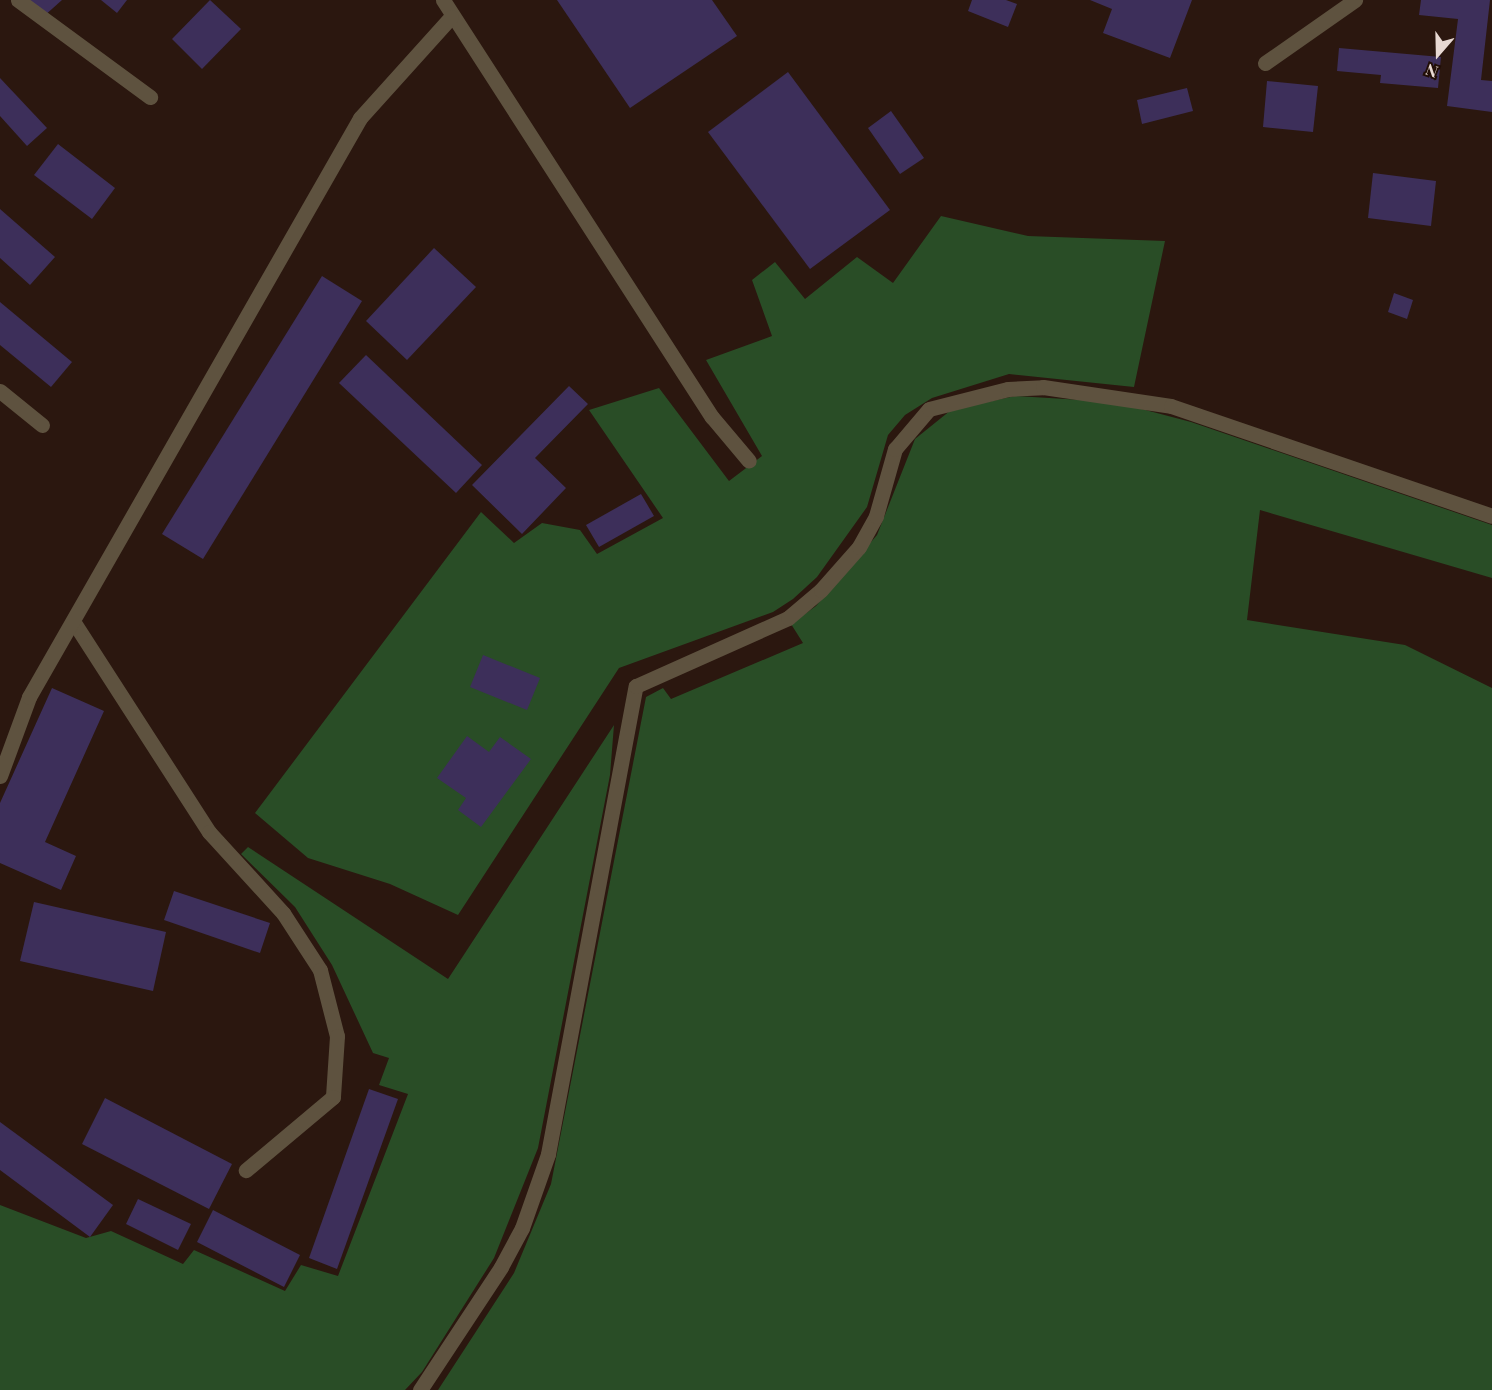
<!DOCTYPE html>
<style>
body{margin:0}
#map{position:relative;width:1492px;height:1390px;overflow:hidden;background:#2b170f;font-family:"Playfair Display",serif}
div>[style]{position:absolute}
.forest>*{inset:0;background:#294d26}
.building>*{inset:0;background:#3d2f5a}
.service>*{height:15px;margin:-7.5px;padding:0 7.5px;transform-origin:7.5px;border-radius:7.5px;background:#5e523f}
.minor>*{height:15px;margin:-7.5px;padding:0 7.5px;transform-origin:7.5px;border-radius:7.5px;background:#5e523f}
span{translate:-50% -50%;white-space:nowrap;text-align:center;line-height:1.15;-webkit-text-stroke:4.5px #210e06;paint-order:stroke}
.north{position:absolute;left:1408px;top:24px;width:60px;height:60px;-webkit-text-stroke:4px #210e06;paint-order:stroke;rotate:200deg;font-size:16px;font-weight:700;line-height:24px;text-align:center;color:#e8d9d3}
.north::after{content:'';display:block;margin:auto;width:21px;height:27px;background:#e8d9d3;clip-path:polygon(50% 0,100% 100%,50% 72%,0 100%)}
</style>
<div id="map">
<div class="forest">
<div style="clip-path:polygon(941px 216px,1028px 236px,1165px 241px,1134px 387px,1009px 374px,932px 398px,905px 415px,888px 435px,867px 507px,817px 577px,793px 599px,773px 612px,619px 668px,458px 915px,390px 884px,308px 858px,255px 813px,481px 512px,514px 543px,542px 523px,580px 530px,597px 554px,663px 518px,589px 410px,659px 388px,729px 481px,762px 456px,706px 360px,772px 336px,752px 280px,775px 262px,805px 299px,857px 257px,893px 283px)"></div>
<div style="clip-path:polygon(1015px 396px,1115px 402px,1191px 422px,1492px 525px,1492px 578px,1260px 510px,1247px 620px,1405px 645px,1492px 688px,1492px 1390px,438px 1390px,514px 1273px,551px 1184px,646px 697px,663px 688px,671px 699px,803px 643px,791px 624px,816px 606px,877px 535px,915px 439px,951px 410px)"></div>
<div style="clip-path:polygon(614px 725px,610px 775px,538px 1148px,494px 1258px,422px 1372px,405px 1390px,0 1390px,0 1205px,86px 1238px,111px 1231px,183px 1264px,194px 1250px,285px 1291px,301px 1265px,338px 1276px,408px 1094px,379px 1085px,389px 1058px,373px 1053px,332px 965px,295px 907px,241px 854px,248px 847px,448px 979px)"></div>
</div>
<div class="building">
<div style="clip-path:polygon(28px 0,62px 0,43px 17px)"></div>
<div style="clip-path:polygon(101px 0,127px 0,117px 13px)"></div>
<div style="clip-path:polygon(210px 0,241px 29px,202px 69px,172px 39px)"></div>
<div style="clip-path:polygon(557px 0,712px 0,737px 36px,630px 108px)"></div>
<div style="clip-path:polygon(972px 0,1006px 0,1017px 4px,1008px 27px,968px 11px)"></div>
<div style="clip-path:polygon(1090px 0,1192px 0,1170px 58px,1103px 33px,1112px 9px)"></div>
<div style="clip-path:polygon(1421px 0,1490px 0,1481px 80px,1492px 81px,1492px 112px,1447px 106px,1458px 19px,1419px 15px)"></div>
<div style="clip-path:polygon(1339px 48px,1441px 57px,1438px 88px,1380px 83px,1381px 75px,1337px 71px)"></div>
<div style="clip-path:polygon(788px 72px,890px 210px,810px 269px,708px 132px)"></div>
<div style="clip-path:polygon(0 78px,47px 128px,27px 146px,0 116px)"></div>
<div style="clip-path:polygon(1267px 81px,1318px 86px,1313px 132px,1263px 127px)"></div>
<div style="clip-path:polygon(1187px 88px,1193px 111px,1142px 124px,1137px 100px)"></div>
<div style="clip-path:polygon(891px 111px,924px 158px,900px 174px,868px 128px)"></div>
<div style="clip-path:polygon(58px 144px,115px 188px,92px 219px,34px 175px)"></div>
<div style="clip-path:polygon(1373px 173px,1436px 181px,1431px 226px,1368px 218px)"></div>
<div style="clip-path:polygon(0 209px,55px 257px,30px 285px,0 258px)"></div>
<div style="clip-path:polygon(434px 248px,476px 287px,407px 360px,366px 321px)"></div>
<div style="clip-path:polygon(322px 276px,362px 301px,203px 559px,162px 534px)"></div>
<div style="clip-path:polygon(1394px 293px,1413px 300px,1407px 319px,1388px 312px)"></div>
<div style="clip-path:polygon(0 302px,72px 362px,51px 387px,0 345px)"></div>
<div style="clip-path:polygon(366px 355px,482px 465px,456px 493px,339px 383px)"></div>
<div style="clip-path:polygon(569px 386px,588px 404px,535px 458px,566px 488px,522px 534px,472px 485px)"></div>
<div style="clip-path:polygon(641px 494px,654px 516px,599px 547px,586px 525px)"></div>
<div style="clip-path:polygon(483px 655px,540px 678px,527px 710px,470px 687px)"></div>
<div style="clip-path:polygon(52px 688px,104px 711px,45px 842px,76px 856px,61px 890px,0 863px,0 803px)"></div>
<div style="clip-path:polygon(467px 736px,489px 752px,500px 737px,531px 759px,481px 827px,458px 810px,466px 798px,437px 778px)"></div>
<div style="clip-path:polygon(174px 891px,270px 923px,260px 953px,164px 920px)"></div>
<div style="clip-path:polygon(34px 902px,166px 932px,153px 991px,20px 961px)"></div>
<div style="clip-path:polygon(369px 1089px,398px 1099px,337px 1269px,309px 1258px)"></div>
<div style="clip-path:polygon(105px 1098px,232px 1164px,209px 1209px,82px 1144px)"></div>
<div style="clip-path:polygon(0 1122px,113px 1205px,90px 1237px,0 1170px)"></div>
<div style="clip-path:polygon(138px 1199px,191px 1224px,178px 1250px,126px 1224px)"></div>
<div style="clip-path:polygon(213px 1210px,300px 1255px,284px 1287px,197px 1242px)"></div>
</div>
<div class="service">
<div style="left:443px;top:0;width:496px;rotate:57.2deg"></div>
<div style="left:712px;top:417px;width:57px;rotate:49.9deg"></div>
<div style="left:73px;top:621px;width:251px;rotate:57.2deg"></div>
<div style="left:209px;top:832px;width:110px;rotate:47.6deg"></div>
<div style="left:283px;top:913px;width:68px;rotate:57deg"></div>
<div style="left:320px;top:970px;width:68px;rotate:75.6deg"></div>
<div style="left:337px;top:1036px;width:61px;rotate:93.8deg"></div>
<div style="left:333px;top:1097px;width:114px;rotate:140deg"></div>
<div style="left:0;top:776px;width:84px;rotate:-69.8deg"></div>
<div style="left:29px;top:697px;width:667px;rotate:-60.24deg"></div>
<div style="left:360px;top:118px;width:136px;rotate:-48deg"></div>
</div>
<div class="minor">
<div style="left:18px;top:0;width:164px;rotate:36.3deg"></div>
<div style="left:1265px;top:63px;width:110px;rotate:-35deg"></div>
<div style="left:0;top:391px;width:54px;rotate:39deg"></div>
<div style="left:420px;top:1390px;width:147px;rotate:-56.6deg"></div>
<div style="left:501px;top:1267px;width:44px;rotate:-61.7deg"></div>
<div style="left:522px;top:1228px;width:78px;rotate:-70.6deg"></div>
<div style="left:548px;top:1154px;width:476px;rotate:-79.4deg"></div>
<div style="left:636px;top:686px;width:167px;rotate:-24.1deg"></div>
<div style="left:788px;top:618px;width:43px;rotate:-40.3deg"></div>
<div style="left:821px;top:590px;width:57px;rotate:-48.5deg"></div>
<div style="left:859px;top:547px;width:35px;rotate:-61deg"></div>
<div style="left:876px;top:516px;width:70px;rotate:-74.2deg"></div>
<div style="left:895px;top:449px;width:52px;rotate:-49.6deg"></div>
<div style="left:929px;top:409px;width:81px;rotate:-14.2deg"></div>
<div style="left:1008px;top:389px;width:35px;rotate:-3deg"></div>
<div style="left:1043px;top:387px;width:129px;rotate:8.4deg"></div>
<div style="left:1171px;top:406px;width:339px;rotate:18.9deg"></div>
</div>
<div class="north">N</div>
</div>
